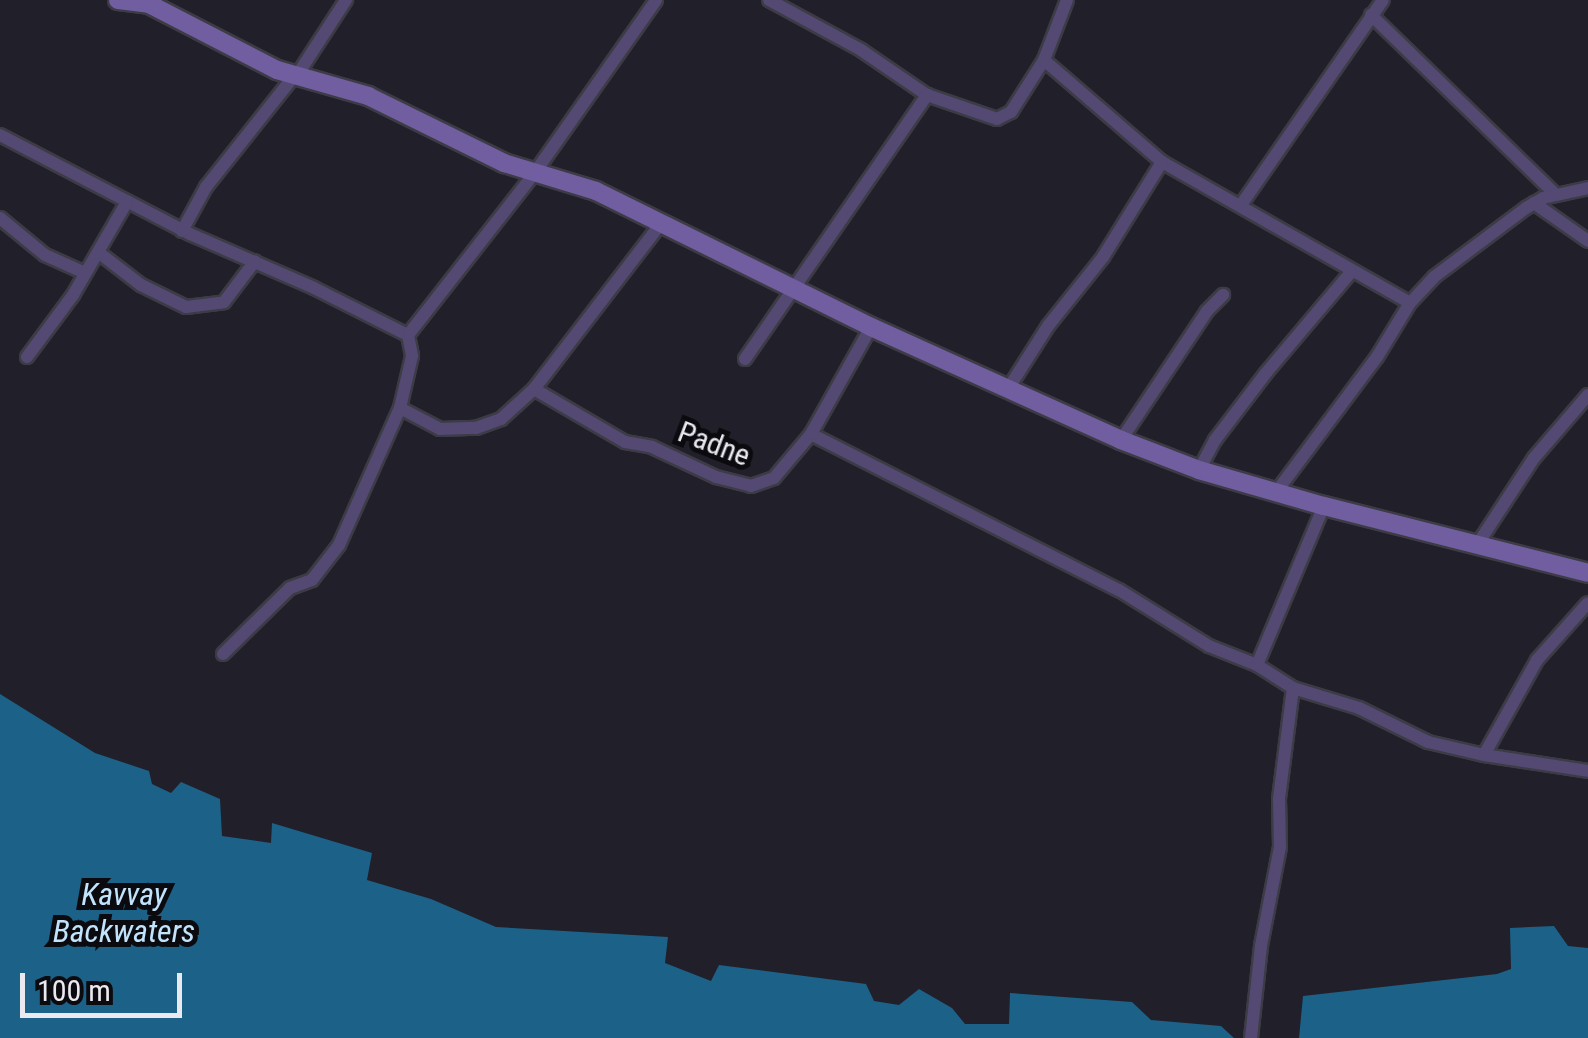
<!DOCTYPE html>
<style>
body{margin:0}
#map{position:relative;width:1588px;height:1038px;overflow:hidden;background:#211f29;font-family:"Roboto Condensed",sans-serif}
div>[style]{position:absolute}
.water>*{inset:0;background:#1c6188}
.roads{filter:drop-shadow(2px 0 #3d3b45) drop-shadow(-2px 0 #3d3b45) drop-shadow(0 2px #3d3b45) drop-shadow(0 -2px #3d3b45)}
.minor>*{height:12px;margin:-6px;padding:0 6px;transform-origin:6px;border-radius:6px;background:#534972}
.secondary>*{height:18px;margin:-9px;padding:0 9px;transform-origin:9px;border-radius:9px;background:#705ea0}
span{translate:-50% -50%;white-space:nowrap;text-align:center;line-height:1.15;-webkit-text-stroke:10px #0b0a0e;paint-order:stroke}
.street-label{font-size:30px;color:#ebe9f0}
.water-label{font-size:32px;color:#c1e3fb;font-style:italic}
.scale{position:absolute;left:20px;top:973px;width:162px;height:45px;box-sizing:border-box;border:5px solid #ebe9f0;border-top:0;padding-left:12px;font-size:30px;line-height:35px;white-space:nowrap;color:#ebe9f0;-webkit-text-stroke:8px #0b0a0e;paint-order:stroke}
</style>
<div id="map">
<div class="water">
<div style="clip-path:polygon(0 694px,95px 753px,149px 771px,152px 784px,171px 793px,181px 782px,220px 799px,222px 836px,271px 843px,272px 823px,372px 853px,367px 880px,431px 899px,496px 927px,668px 937px,665px 963px,711px 981px,719px 965px,866px 984px,874px 1001px,899px 1005px,919px 989px,952px 1008px,965px 1024px,1009px 1024px,1010px 993px,1132px 1002px,1151px 1020px,1221px 1026px,1234px 1038px,0 1038px)"></div>
<div style="clip-path:polygon(1554px 926px,1568px 946px,1588px 948px,1588px 1038px,1299px 1038px,1303px 996px,1497px 974px,1511px 969px,1510px 928px)"></div>
</div>
<div class="roads">
<div class="minor">
<div style="left:769px;top:0;width:105px;rotate:28.5deg"></div>
<div style="left:861px;top:50px;width:80px;rotate:34.3deg"></div>
<div style="left:927px;top:95px;width:74px;rotate:18.9deg"></div>
<div style="left:997px;top:119px;width:16px;rotate:-27deg"></div>
<div style="left:1011px;top:112px;width:62px;rotate:-57.6deg"></div>
<div style="left:1044px;top:60px;width:64px;rotate:-69deg"></div>
<div style="left:1371px;top:15px;width:258px;rotate:44.2deg"></div>
<div style="left:296px;top:77px;width:92px;rotate:-57deg"></div>
<div style="left:0;top:135px;width:214px;rotate:27.5deg"></div>
<div style="left:190px;top:234px;width:135px;rotate:23.5deg"></div>
<div style="left:314px;top:288px;width:105px;rotate:26.6deg"></div>
<div style="left:408px;top:335px;width:21px;rotate:79deg"></div>
<div style="left:412px;top:356px;width:53px;rotate:103deg"></div>
<div style="left:400px;top:408px;width:45px;rotate:27.7deg"></div>
<div style="left:440px;top:429px;width:36px;rotate:-2deg"></div>
<div style="left:476px;top:428px;width:27px;rotate:-20deg"></div>
<div style="left:501px;top:419px;width:45px;rotate:-42.3deg"></div>
<div style="left:534px;top:389px;width:105px;rotate:30.2deg"></div>
<div style="left:625px;top:442px;width:27px;rotate:10deg"></div>
<div style="left:652px;top:447px;width:71px;rotate:25.1deg"></div>
<div style="left:716px;top:477px;width:36px;rotate:14deg"></div>
<div style="left:751px;top:486px;width:24px;rotate:-19deg"></div>
<div style="left:774px;top:478px;width:57px;rotate:-49.9deg"></div>
<div style="left:811px;top:434px;width:345px;rotate:26.9deg"></div>
<div style="left:1119px;top:590px;width:106px;rotate:31.9deg"></div>
<div style="left:1209px;top:646px;width:52px;rotate:21.6deg"></div>
<div style="left:1257px;top:665px;width:43px;rotate:32.6deg"></div>
<div style="left:1293px;top:688px;width:112px;rotate:97.2deg"></div>
<div style="left:1279px;top:799px;width:48px;rotate:88.8deg"></div>
<div style="left:1280px;top:847px;width:101px;rotate:100.9deg"></div>
<div style="left:1261px;top:946px;width:93px;rotate:96.2deg"></div>
<div style="left:1162px;top:162px;width:285px;rotate:29.6deg"></div>
<div style="left:1410px;top:303px;width:35px;rotate:-47deg"></div>
<div style="left:1434px;top:277px;width:115px;rotate:-36.9deg"></div>
<div style="left:1526px;top:208px;width:20px;rotate:-30deg"></div>
<div style="left:1543px;top:198px;width:46px;rotate:-12.5deg"></div>
<div style="left:1534px;top:203px;width:66px;rotate:35.1deg"></div>
<div style="left:1241px;top:205px;width:249px;rotate:-55.3deg"></div>
<div style="left:0;top:218px;width:58px;rotate:39.4deg"></div>
<div style="left:45px;top:255px;width:44px;rotate:24.2deg"></div>
<div style="left:182px;top:231px;width:50px;rotate:-61.4deg"></div>
<div style="left:206px;top:187px;width:142px;rotate:-51.6deg"></div>
<div style="left:98px;top:252px;width:54px;rotate:37.5deg"></div>
<div style="left:141px;top:285px;width:50px;rotate:26.1deg"></div>
<div style="left:186px;top:307px;width:38px;rotate:-7deg"></div>
<div style="left:224px;top:302px;width:51px;rotate:-52.9deg"></div>
<div style="left:408px;top:335px;width:208px;rotate:-52deg"></div>
<div style="left:536px;top:171px;width:209px;rotate:-54.9deg"></div>
<div style="left:27px;top:357px;width:77px;rotate:-53.4deg"></div>
<div style="left:73px;top:295px;width:108px;rotate:-59.9deg"></div>
<div style="left:745px;top:359px;width:321px;rotate:-55.4deg"></div>
<div style="left:534px;top:389px;width:210px;rotate:-52.5deg"></div>
<div style="left:1008px;top:389px;width:75px;rotate:-57.6deg"></div>
<div style="left:1048px;top:326px;width:88px;rotate:-51.4deg"></div>
<div style="left:1103px;top:257px;width:112px;rotate:-58.2deg"></div>
<div style="left:1162px;top:162px;width:156px;rotate:-139.2deg"></div>
<div style="left:811px;top:434px;width:123px;rotate:-60.7deg"></div>
<div style="left:1121px;top:440px;width:155px;rotate:-56.3deg"></div>
<div style="left:1207px;top:311px;width:23px;rotate:-45deg"></div>
<div style="left:1199px;top:470px;width:34px;rotate:-62deg"></div>
<div style="left:1215px;top:440px;width:84px;rotate:-52.7deg"></div>
<div style="left:1266px;top:373px;width:132px;rotate:-49.9deg"></div>
<div style="left:1277px;top:491px;width:167px;rotate:-53.3deg"></div>
<div style="left:1377px;top:357px;width:63px;rotate:-58.6deg"></div>
<div style="left:1479px;top:542px;width:100px;rotate:-56.8deg"></div>
<div style="left:1534px;top:458px;width:83px;rotate:-49.4deg"></div>
<div style="left:223px;top:654px;width:94px;rotate:-44.6deg"></div>
<div style="left:290px;top:588px;width:23px;rotate:-20deg"></div>
<div style="left:312px;top:580px;width:44px;rotate:-52.4deg"></div>
<div style="left:339px;top:545px;width:150px;rotate:-66deg"></div>
<div style="left:1257px;top:665px;width:173px;rotate:-67.2deg"></div>
<div style="left:1293px;top:688px;width:69px;rotate:16.9deg"></div>
<div style="left:1359px;top:708px;width:77px;rotate:26.2deg"></div>
<div style="left:1428px;top:742px;width:57px;rotate:13.1deg"></div>
<div style="left:1484px;top:755px;width:109px;rotate:-60.8deg"></div>
<div style="left:1537px;top:660px;width:76px;rotate:-48.2deg"></div>
<div style="left:1484px;top:755px;width:105px;rotate:8.7deg"></div>
</div>
<div class="secondary">
<div style="left:118px;top:0;width:31px;rotate:7deg"></div>
<div style="left:149px;top:4px;width:144px;rotate:27.3deg"></div>
<div style="left:277px;top:70px;width:95px;rotate:15.9deg"></div>
<div style="left:368px;top:96px;width:152px;rotate:26.2deg"></div>
<div style="left:504px;top:163px;width:96px;rotate:16.9deg"></div>
<div style="left:596px;top:191px;width:307px;rotate:26.3deg"></div>
<div style="left:871px;top:327px;width:274px;rotate:24.3deg"></div>
<div style="left:1121px;top:440px;width:84px;rotate:21deg"></div>
<div style="left:1199px;top:470px;width:130px;rotate:16.1deg"></div>
<div style="left:1324px;top:506px;width:272px;rotate:14.2deg"></div>
</div>
</div>
<div class="street-label">
<span style="left:714px;top:444px;rotate:21deg">Padne</span>
</div>
<div class="water-label">
<span style="left:124px;top:913px">Kavvay<br>Backwaters</span>
</div>
<div class="scale">100 m</div>
</div>
